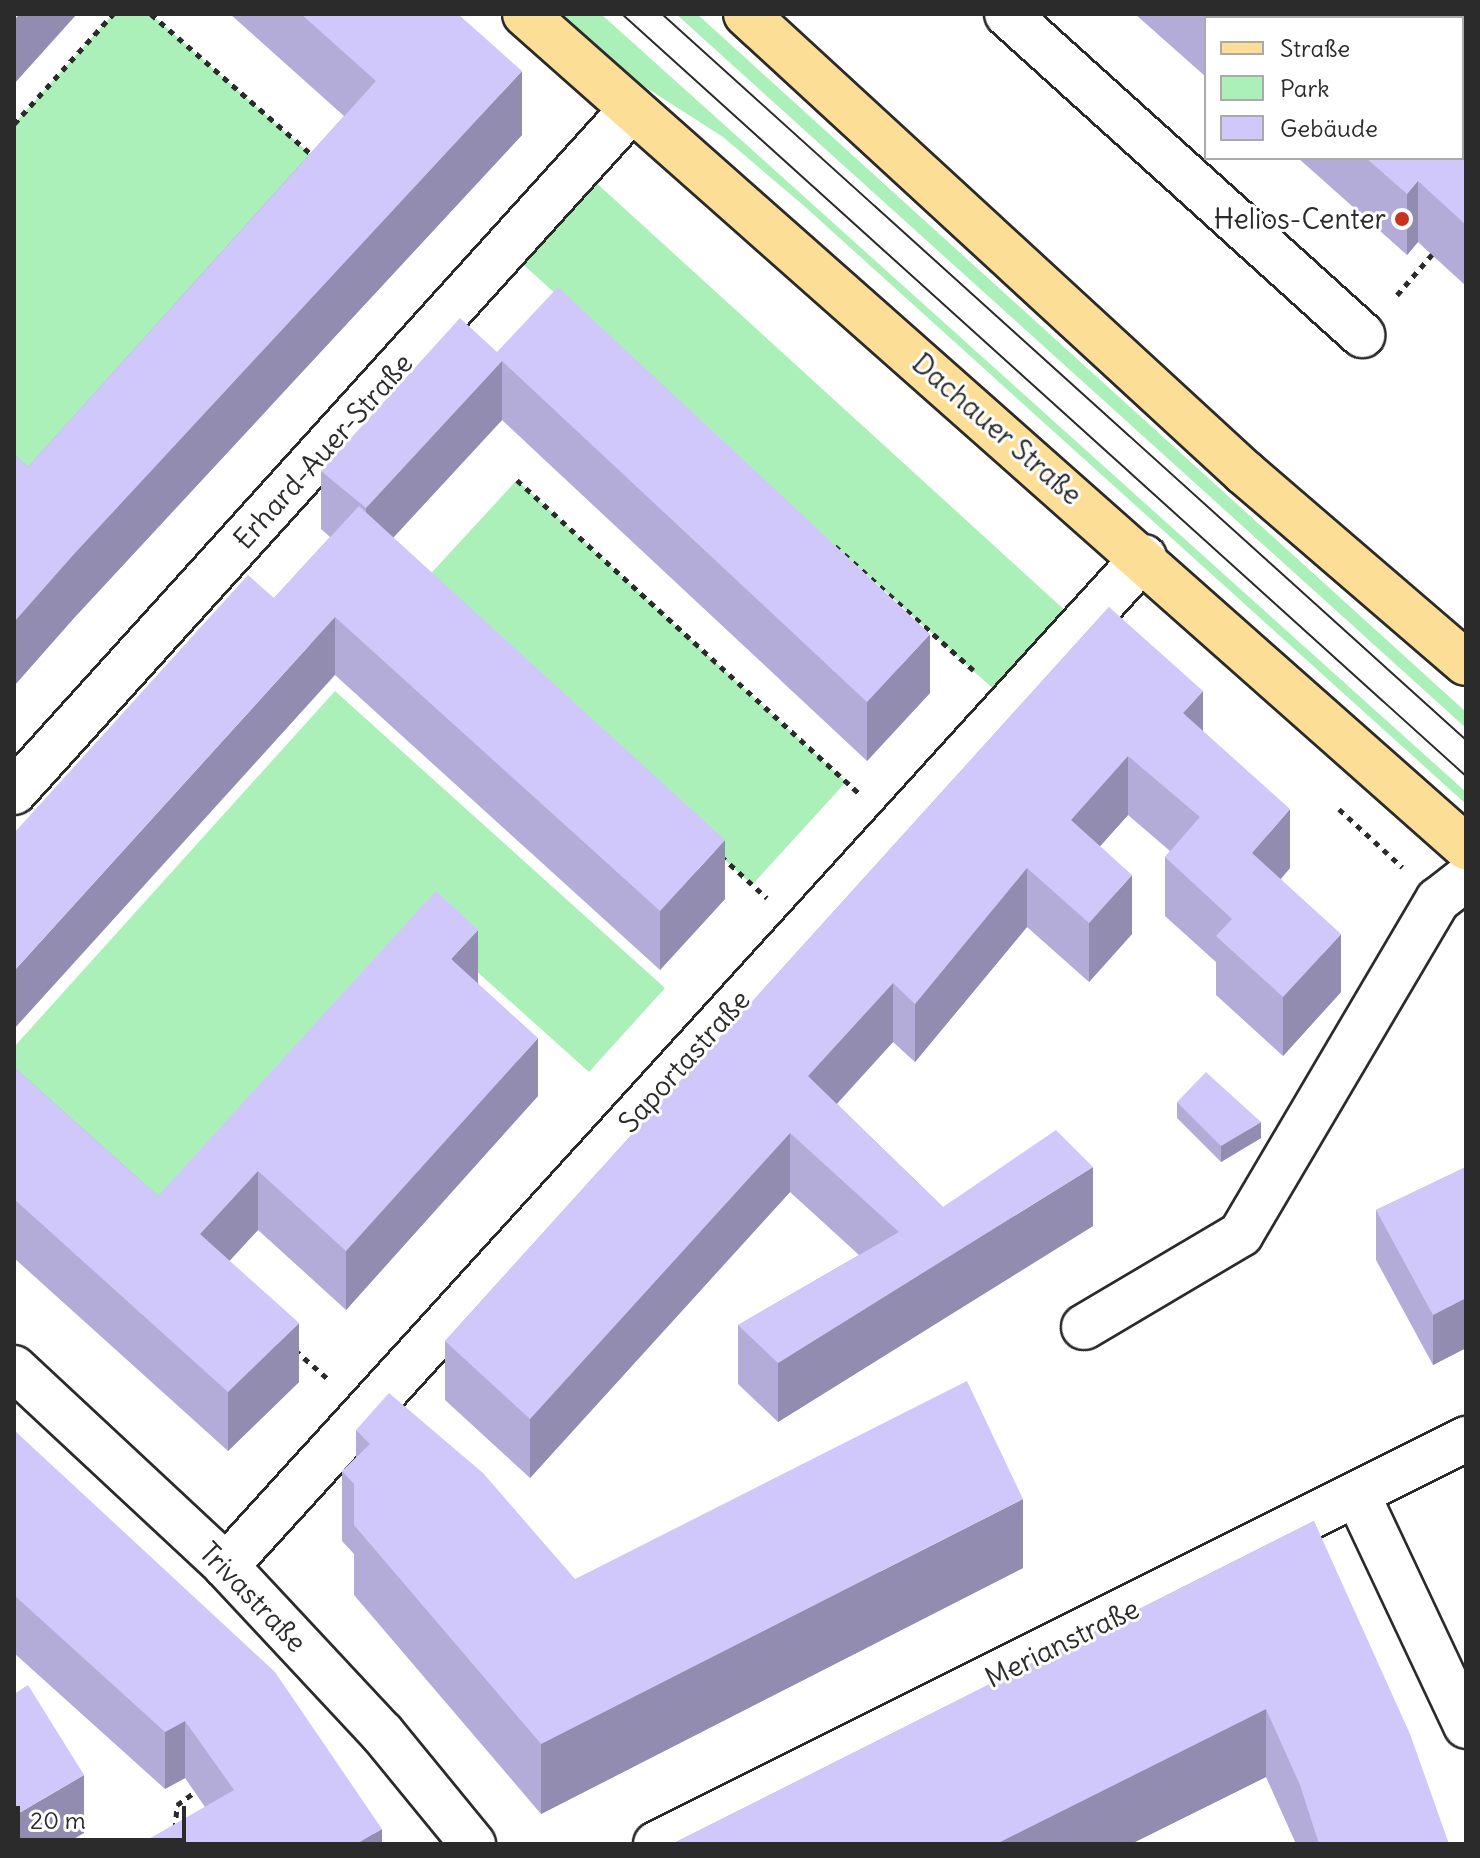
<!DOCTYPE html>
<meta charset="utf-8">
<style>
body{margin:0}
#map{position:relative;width:1480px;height:1858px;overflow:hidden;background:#fff;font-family:Delius,sans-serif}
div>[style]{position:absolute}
.green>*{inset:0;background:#abefb9}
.path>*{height:5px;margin-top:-2.5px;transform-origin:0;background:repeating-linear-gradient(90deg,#2b2b2b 0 6px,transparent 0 12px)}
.roads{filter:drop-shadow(2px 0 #2b2b2b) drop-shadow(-2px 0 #2b2b2b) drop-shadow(0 2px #2b2b2b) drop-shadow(0 -2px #2b2b2b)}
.minor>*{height:44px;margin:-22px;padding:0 22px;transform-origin:22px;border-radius:22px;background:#fff}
.major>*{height:44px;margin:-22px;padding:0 22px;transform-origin:22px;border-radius:22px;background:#fdde96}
.tram>*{height:2px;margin:-1px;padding:0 1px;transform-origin:1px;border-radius:1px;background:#2b2b2b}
.wall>*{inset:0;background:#b3acd8}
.shaded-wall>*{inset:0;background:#928cb0}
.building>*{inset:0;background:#d0c8fb}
.dots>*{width:22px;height:22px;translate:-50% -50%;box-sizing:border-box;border:4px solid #fff;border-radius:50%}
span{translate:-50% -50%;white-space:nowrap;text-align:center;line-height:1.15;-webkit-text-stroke:6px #fff;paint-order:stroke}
.poi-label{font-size:28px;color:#2b2b2b}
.right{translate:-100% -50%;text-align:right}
.street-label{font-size:28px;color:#2b2b2b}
.frame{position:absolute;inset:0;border:16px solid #2b2b2b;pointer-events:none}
.legend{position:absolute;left:1204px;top:16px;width:260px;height:144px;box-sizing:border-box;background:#fff;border:2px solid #aaa;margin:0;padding:10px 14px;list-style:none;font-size:24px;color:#2b2b2b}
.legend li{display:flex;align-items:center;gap:16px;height:40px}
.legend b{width:40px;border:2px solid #aaa}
.scale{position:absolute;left:16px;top:1806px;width:170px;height:36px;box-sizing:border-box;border:4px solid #2b2b2b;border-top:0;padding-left:10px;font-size:24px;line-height:28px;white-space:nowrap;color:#2b2b2b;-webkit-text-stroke:6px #fff;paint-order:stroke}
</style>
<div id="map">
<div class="green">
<div style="clip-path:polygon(113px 14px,151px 14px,333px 174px,14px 493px,14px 124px)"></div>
<div style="clip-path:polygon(565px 14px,601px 14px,1466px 792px,1466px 804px,803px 205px,723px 137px,642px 85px,561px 19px)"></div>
<div style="clip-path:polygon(676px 14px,697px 14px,1466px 712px,1466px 728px)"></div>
<div style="clip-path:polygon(580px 168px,1080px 624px,1009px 703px,506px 249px)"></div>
<div style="clip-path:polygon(517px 480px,846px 782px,752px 885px,423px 582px)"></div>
<div style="clip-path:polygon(335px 691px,665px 988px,589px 1072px,434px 933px,177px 1217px,14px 1071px,14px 1047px)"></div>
</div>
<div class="path">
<div style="left:151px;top:14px;width:215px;rotate:41.2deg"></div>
<div style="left:14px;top:124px;width:148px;rotate:-48deg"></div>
<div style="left:1397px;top:295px;width:58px;rotate:-49.2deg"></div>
<div style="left:517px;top:480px;width:465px;rotate:42.5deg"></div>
<div style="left:835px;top:546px;width:186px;rotate:41.9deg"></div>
<div style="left:1339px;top:809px;width:86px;rotate:42.6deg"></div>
<div style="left:721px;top:856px;width:62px;rotate:42.4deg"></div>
<div style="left:295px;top:1350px;width:43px;rotate:41.2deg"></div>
<div style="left:175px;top:1829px;width:24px;rotate:-85deg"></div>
<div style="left:177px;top:1805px;width:22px;rotate:-36deg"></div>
</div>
<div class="roads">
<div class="minor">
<div style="left:1007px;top:14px;width:479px;rotate:42.1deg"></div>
<div style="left:14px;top:792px;width:920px;rotate:-47.86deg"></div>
<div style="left:1084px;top:1327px;width:182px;rotate:-30.6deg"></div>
<div style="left:1241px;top:1234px;width:388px;rotate:-59.5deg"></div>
<div style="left:1438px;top:900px;width:36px;rotate:-38deg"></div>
<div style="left:14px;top:1368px;width:290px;rotate:43deg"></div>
<div style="left:226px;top:1566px;width:229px;rotate:47deg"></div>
<div style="left:382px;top:1733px;width:144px;rotate:50.7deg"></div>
<div style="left:1358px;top:1496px;width:254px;rotate:64.8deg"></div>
<div style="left:226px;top:1566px;width:1364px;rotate:-47.7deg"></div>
<div style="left:656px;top:1844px;width:906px;rotate:-26.57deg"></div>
</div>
<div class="major">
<div style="left:525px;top:14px;width:1257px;rotate:41.52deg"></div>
<div style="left:746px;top:14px;width:678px;rotate:42.61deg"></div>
<div style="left:1245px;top:473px;width:291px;rotate:40.7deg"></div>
</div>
</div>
<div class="tram">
<div style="left:622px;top:14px;width:1137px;rotate:42.08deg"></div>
<div style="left:662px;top:14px;width:1083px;rotate:42.08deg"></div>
</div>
<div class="wall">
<div style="clip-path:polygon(230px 14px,458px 14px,522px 135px,74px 618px,14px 686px,14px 454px,28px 467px,344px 116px)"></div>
<div style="clip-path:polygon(1135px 14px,1387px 14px,1391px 18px,1206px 18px,1206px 77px)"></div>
<div style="clip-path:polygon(1466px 86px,1466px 286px,1418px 242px,1407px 255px,1298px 158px,1462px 158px)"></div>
<div style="clip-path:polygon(497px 352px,930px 693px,867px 761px,502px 420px,393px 538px,725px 899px,660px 970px,335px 675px,274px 598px,330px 537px,321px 529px,321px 471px)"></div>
<div style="clip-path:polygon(1109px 607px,1203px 731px,1290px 868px,1281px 879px,1341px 992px,1283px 1056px,1216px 995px,1216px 962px,1165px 916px,1165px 857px,1170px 851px,1128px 815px,1100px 846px,1132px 934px,1089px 982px,1027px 927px,915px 1062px,893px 1042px,837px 1104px,943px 1207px,1093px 1226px,778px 1422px,738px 1384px,738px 1325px,859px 1255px,790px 1192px,530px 1478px,445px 1400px,445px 1341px)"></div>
<div style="clip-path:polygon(478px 983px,538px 1096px,346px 1310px,258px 1230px,229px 1260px,299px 1382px,228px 1451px,14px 1258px,14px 1067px,158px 1196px)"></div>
<div style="clip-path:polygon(1177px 1102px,1261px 1138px,1221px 1162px,1177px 1118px)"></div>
<div style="clip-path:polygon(1466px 1167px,1466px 1348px,1433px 1365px,1376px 1260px,1376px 1210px)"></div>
<div style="clip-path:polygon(14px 1430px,382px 1844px,205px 1807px,185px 1778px,165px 1789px,14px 1653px)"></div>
<div style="clip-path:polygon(356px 1430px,575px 1579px,1023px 1568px,541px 1814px,354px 1595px,354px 1554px,342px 1541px,342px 1471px,356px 1458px)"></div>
<div style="clip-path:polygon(1466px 1438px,1466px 1530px,1464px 1526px,1464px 1439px)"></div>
<div style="clip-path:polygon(1314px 1521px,1449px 1844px,1296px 1844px,1266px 1777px,1131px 1844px,672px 1844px)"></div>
</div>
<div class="shaded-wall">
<div style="clip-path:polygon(20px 14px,77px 14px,14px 84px,14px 20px)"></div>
<div style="clip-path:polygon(522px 71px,522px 135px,74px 618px,14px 686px,14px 622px,74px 554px)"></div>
<div style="clip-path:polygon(1418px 181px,1418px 242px,1407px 255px,1407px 194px)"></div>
<div style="clip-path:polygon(502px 361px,502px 420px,366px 567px,366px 508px)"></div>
<div style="clip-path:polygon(335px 617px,335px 675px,14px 1029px,14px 971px)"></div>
<div style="clip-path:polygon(930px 634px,930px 693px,867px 761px,867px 702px)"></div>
<div style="clip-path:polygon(1203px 691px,1203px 750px,1183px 713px)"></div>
<div style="clip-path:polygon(1128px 756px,1128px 815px,1071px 879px,1071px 820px)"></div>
<div style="clip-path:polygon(1290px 809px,1290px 868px,1252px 911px,1252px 853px)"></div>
<div style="clip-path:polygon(725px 840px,725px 899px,660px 970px,660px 911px)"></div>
<div style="clip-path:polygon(1027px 868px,1027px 927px,915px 1062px,915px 1004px)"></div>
<div style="clip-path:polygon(1132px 875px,1132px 934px,1089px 982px,1089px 923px)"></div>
<div style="clip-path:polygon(478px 930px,478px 989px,451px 959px)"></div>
<div style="clip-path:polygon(1341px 934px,1341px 992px,1283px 1056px,1283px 997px)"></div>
<div style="clip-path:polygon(893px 983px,893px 1042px,808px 1135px,808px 1076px)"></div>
<div style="clip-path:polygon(538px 1038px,538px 1096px,346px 1310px,346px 1251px)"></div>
<div style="clip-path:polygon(1261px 1122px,1261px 1138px,1221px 1162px,1221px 1146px)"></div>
<div style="clip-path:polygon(790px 1133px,790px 1192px,530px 1478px,530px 1419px)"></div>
<div style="clip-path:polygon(1093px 1167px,1093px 1226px,778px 1422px,778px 1363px)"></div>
<div style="clip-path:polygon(258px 1171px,258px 1230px,200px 1293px,200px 1234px)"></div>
<div style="clip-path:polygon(1466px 1298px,1466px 1348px,1433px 1365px,1433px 1315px)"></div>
<div style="clip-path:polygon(299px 1323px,299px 1382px,228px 1451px,228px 1392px)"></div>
<div style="clip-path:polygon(1023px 1499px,1023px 1568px,541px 1814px,541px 1744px)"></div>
<div style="clip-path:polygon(1266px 1709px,1266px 1777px,1131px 1844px,996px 1844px)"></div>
<div style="clip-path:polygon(185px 1721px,185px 1778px,165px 1789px,165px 1732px)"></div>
<div style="clip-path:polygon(84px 1775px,84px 1833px,65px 1844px,14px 1844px,14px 1816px)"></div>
<div style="clip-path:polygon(382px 1829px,382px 1844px,356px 1844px)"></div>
</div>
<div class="building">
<div style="clip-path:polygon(301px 14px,458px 14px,522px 71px,74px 554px,14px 622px,14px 454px,28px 467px,376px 81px)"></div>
<div style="clip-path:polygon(1204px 14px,1387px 14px,1391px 18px,1208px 18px)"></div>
<div style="clip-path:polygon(1462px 82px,1466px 86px,1466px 225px,1418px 181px,1407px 194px,1366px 158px,1462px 158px)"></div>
<div style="clip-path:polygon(558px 287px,930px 634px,867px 702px,502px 361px,366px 508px,321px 471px,460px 318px,497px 352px)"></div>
<div style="clip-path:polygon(359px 506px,725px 840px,660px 911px,335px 617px,14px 971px,14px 833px,248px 575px,274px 598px)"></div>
<div style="clip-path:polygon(1109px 607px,1203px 691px,1183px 713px,1290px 809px,1252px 853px,1341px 934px,1283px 997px,1216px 936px,1232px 919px,1165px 857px,1200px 817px,1128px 756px,1071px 820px,1132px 875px,1089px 923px,1027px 868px,915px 1004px,893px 983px,808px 1076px,943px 1207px,1056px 1130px,1093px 1167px,778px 1363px,738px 1325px,899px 1232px,790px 1133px,530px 1419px,445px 1341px)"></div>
<div style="clip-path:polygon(436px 891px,478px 930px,451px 959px,538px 1038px,346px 1251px,258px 1171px,200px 1234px,299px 1323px,228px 1392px,14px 1199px,14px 1067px,158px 1196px)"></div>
<div style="clip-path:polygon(1206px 1072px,1261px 1122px,1221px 1146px,1177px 1102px)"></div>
<div style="clip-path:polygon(1466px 1167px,1466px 1298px,1433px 1315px,1376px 1210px)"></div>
<div style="clip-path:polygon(967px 1381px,1023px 1499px,541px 1744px,354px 1525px,354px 1484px,342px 1471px,370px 1444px,356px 1430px,389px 1393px,483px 1473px,575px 1579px)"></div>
<div style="clip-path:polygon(14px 1430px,275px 1672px,382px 1829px,356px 1844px,140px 1844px,234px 1790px,185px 1721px,165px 1732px,14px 1595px)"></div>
<div style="clip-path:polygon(1466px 1438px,1466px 1461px,1464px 1456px,1464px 1439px)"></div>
<div style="clip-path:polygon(1314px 1521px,1410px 1734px,1449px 1844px,1319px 1844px,1300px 1785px,1266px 1709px,996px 1844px,672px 1844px)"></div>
<div style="clip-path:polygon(28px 1685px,84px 1775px,14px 1816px,14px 1694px)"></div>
</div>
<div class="dots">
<div style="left:1402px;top:219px;background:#c8321e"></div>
</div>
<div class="poi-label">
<span class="right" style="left:1386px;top:219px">Helios-Center</span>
</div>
<div class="street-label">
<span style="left:997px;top:429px;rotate:41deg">Dachauer Straße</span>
<span style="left:323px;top:451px;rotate:-48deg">Erhard-Auer-Straße</span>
<span style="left:684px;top:1061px;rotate:-48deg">Saportastraße</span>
<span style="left:253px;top:1597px;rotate:46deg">Trivastraße</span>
<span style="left:1062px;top:1643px;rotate:-26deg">Merianstraße</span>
</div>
<div class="frame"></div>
<ul class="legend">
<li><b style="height:10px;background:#fdde96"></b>Straße</li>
<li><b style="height:22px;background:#abefb9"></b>Park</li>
<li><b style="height:22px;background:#d0c8fb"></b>Gebäude</li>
</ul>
<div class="scale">20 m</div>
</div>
